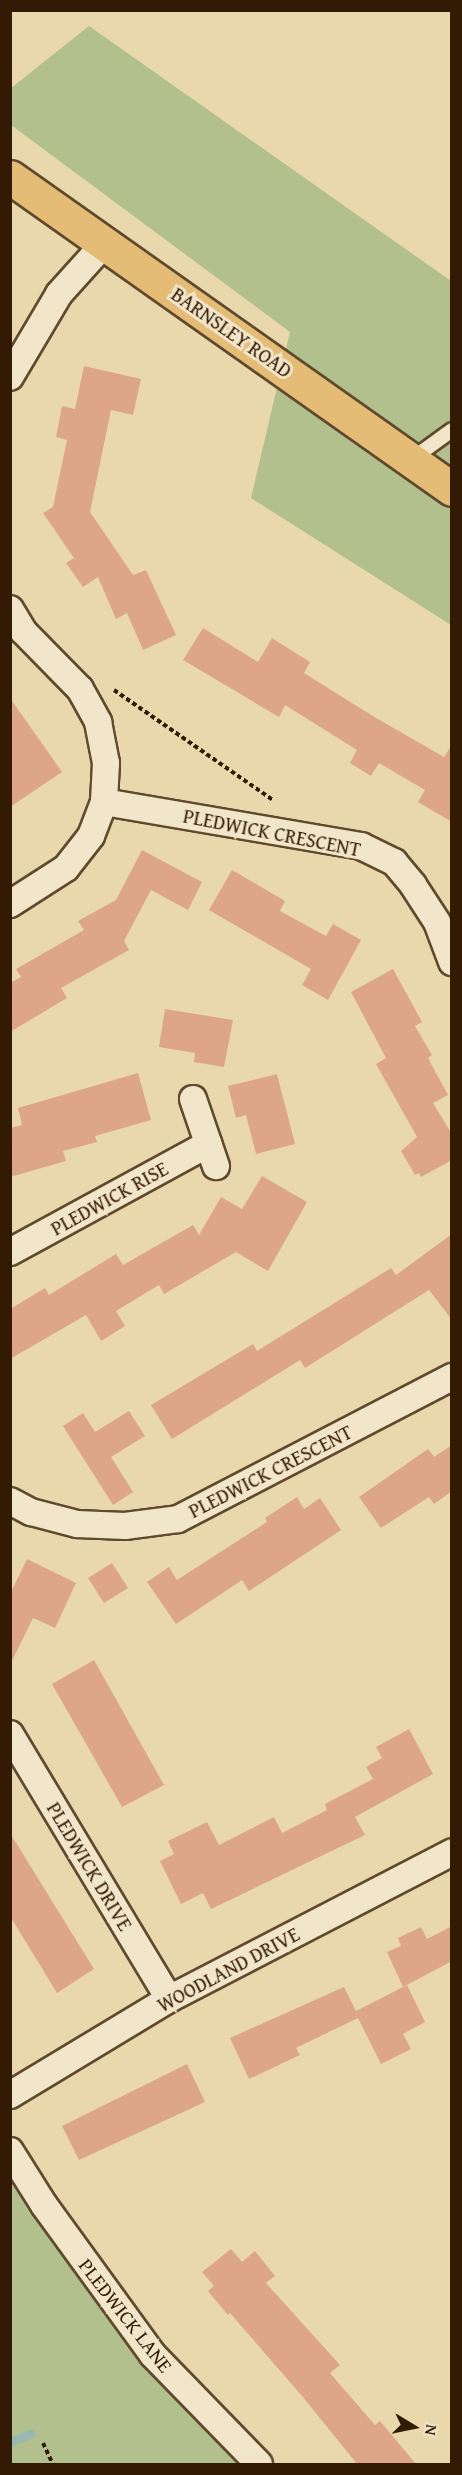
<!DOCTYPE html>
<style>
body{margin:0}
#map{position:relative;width:462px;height:2475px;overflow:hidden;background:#e9d8ac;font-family:"Gentium Book Plus",serif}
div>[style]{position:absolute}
.green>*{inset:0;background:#b1c08d}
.stream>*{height:9px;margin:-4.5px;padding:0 4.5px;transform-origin:4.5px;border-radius:4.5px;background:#99b9b0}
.building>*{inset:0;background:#dda787}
.path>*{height:4px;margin-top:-2px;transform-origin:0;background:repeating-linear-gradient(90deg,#321a04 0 4.5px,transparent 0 7.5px)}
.roads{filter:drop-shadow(2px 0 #604a2e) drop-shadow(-2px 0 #604a2e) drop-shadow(0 2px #604a2e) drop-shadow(0 -2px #604a2e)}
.service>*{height:14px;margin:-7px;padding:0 7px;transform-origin:7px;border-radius:7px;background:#f1e6c9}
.minor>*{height:26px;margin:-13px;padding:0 13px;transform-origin:13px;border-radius:13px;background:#f1e6c9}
.primary>*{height:33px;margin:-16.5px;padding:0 16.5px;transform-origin:16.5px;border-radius:16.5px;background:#e4bc76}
span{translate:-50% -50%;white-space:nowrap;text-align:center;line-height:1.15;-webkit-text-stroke:6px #f1e6c9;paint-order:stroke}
.street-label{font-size:20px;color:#321a04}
.frame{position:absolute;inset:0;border:12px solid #321a04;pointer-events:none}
.north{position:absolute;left:384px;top:2397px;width:60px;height:60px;-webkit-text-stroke:4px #f1e6c9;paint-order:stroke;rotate:100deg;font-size:16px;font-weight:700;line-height:24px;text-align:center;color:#321a04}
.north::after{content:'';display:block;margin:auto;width:21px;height:27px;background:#321a04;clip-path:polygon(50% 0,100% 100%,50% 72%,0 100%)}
</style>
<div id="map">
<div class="green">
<div style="clip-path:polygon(89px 26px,451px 281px,451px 625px,251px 498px,290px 332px,11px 125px,10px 89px)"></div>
<div style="clip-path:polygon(10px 2151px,44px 2205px,259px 2464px,11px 2464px)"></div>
</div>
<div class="stream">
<div style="left:10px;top:2442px;width:22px;rotate:-22deg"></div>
</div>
<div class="building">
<div style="clip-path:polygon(84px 366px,141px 379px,133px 415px,111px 410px,90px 512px,133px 575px,146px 570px,176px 635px,143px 650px,127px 613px,116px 619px,98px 577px,83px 587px,66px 563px,74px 558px,43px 513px,53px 507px,67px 440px,56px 437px,62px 406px,75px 409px)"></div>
<div style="clip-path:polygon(203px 628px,258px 662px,272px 638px,310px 662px,304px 673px,376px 718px,444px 757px,452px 745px,452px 822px,418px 802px,425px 790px,379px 763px,371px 776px,350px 763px,357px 750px,285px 705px,279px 717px,183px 660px)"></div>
<div style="clip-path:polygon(10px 698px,62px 772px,10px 807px)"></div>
<div style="clip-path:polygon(142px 850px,202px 882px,188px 910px,151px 890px,124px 941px,129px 950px,61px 988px,67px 998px,10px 1032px,10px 983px,21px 977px,16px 969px,84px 930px,78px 921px,116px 900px)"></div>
<div style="clip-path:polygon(232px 870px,285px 901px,280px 911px,326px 936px,333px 924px,361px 940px,328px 1000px,302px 985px,311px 969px,209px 910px)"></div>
<div style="clip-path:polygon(393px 969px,422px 1022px,415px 1026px,432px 1055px,428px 1058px,448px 1095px,433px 1103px,452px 1134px,452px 1160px,421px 1177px,419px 1173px,415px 1175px,401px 1151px,417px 1137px,376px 1064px,386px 1058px,351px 992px)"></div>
<div style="clip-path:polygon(165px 1009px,233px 1020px,224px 1067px,194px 1062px,195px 1053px,159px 1047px)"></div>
<div style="clip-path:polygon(138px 1073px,151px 1120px,95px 1136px,97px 1142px,63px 1151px,66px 1161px,10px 1177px,10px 1128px,22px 1125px,18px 1108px)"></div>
<div style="clip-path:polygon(277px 1074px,295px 1144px,256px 1154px,246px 1115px,236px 1118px,228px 1086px)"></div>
<div style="clip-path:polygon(262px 1176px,307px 1202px,268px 1271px,236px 1252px,164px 1294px,159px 1285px,116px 1311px,125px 1326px,101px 1341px,86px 1315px,10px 1359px,10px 1309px,45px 1288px,49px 1295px,116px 1254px,123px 1265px,193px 1225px,199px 1235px,221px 1197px,242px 1209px)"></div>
<div style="clip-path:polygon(452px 1234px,452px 1320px,429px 1290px,305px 1368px,300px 1360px,172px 1439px,151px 1405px,253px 1344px,257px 1351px,391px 1268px,396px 1275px)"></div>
<div style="clip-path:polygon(129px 1411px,145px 1436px,111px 1457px,133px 1492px,113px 1505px,63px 1426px,83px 1413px,95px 1432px)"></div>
<div style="clip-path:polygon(452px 1445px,452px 1491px,434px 1504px,429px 1497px,381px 1528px,359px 1497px,428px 1449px,434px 1457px)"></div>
<div style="clip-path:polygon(297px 1497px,304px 1509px,320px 1498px,341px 1530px,249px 1591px,242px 1580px,176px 1624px,147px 1582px,169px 1567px,177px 1580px,267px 1522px,265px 1518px)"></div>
<div style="clip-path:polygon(27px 1559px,76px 1583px,55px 1628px,33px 1618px,10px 1665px,10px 1594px)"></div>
<div style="clip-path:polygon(112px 1563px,128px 1588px,104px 1603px,88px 1578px)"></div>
<div style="clip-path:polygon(94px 1660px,164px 1785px,122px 1807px,52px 1684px)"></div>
<div style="clip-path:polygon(409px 1729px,433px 1774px,355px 1817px,365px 1835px,211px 1909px,203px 1893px,181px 1904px,160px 1861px,174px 1854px,168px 1841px,207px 1822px,219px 1845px,274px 1817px,282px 1833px,327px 1810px,325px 1804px,373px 1779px,366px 1767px,382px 1758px,376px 1747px)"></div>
<div style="clip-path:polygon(10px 1833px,94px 1969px,57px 1993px,10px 1916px)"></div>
<div style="clip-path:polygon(452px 1926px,452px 1961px,403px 1987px,387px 1952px,401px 1946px,398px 1938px,421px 1927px,427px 1939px)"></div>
<div style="clip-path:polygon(407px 1985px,425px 2022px,403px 2034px,411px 2049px,381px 2064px,358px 2018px,296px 2048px,300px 2055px,249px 2079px,230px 2038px,344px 1987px,356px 2011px)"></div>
<div style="clip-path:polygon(187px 2064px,205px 2102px,79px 2160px,62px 2126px)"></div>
<div style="clip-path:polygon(231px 2249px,242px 2262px,255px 2251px,275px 2276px,266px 2283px,340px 2365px,330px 2373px,375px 2425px,380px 2421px,416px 2464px,357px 2464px,302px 2396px,230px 2313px,228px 2315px,208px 2291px,214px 2286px,202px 2272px)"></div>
</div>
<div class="path">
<div style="left:114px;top:690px;width:193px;rotate:34.7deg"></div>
<div style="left:43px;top:2443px;width:23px;rotate:65deg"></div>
</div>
<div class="roads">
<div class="service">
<div style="left:412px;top:459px;width:49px;rotate:-35.9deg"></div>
</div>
<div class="minor">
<div style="left:10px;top:377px;width:96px;rotate:-59.4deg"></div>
<div style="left:59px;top:294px;width:69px;rotate:-48deg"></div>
<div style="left:10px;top:609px;width:26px;rotate:59deg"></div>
<div style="left:23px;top:631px;width:81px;rotate:45.5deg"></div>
<div style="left:80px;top:689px;width:38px;rotate:61deg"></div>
<div style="left:98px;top:722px;width:42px;rotate:79deg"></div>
<div style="left:106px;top:763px;width:39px;rotate:93deg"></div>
<div style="left:104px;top:802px;width:36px;rotate:111deg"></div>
<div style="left:91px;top:836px;width:41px;rotate:128deg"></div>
<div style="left:66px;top:868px;width:67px;rotate:147.3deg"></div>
<div style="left:104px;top:802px;width:261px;rotate:9.7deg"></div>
<div style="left:361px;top:846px;width:37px;rotate:26deg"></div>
<div style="left:394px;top:862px;width:30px;rotate:50deg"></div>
<div style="left:413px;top:885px;width:44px;rotate:57deg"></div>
<div style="left:437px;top:922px;width:43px;rotate:69.4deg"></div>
<div style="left:193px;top:1099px;width:71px;rotate:71.1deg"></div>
<div style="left:10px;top:1252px;width:226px;rotate:-28.6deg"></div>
<div style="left:10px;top:1501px;width:24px;rotate:28deg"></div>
<div style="left:31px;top:1512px;width:48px;rotate:14.6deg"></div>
<div style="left:77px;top:1524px;width:48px;rotate:2.4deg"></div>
<div style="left:125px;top:1526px;width:53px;rotate:-7.5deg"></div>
<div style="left:178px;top:1519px;width:309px;rotate:-27.4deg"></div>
<div style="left:10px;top:1734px;width:309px;rotate:59deg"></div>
<div style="left:10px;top:2095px;width:186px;rotate:-31.1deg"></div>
<div style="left:169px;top:1999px;width:319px;rotate:-27.4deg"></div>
<div style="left:10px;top:2151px;width:64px;rotate:57.8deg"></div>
<div style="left:44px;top:2205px;width:185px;rotate:54deg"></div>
<div style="left:153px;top:2355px;width:152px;rotate:45.8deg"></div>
</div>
<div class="primary">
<div style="left:10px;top:177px;width:541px;rotate:35.22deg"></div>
</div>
</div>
<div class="street-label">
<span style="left:232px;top:332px;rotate:35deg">BARNSLEY ROAD</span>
<span style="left:272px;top:832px;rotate:11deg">PLEDWICK CRESCENT</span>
<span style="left:109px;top:1198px;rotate:-29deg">PLEDWICK RISE</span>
<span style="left:270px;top:1471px;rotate:-27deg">PLEDWICK CRESCENT</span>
<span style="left:90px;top:1866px;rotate:59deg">PLEDWICK DRIVE</span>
<span style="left:228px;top:1969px;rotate:-28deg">WOODLAND DRIVE</span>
<span style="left:126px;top:2315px;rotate:52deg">PLEDWICK LANE</span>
</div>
<div class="frame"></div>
<div class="north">N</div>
</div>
